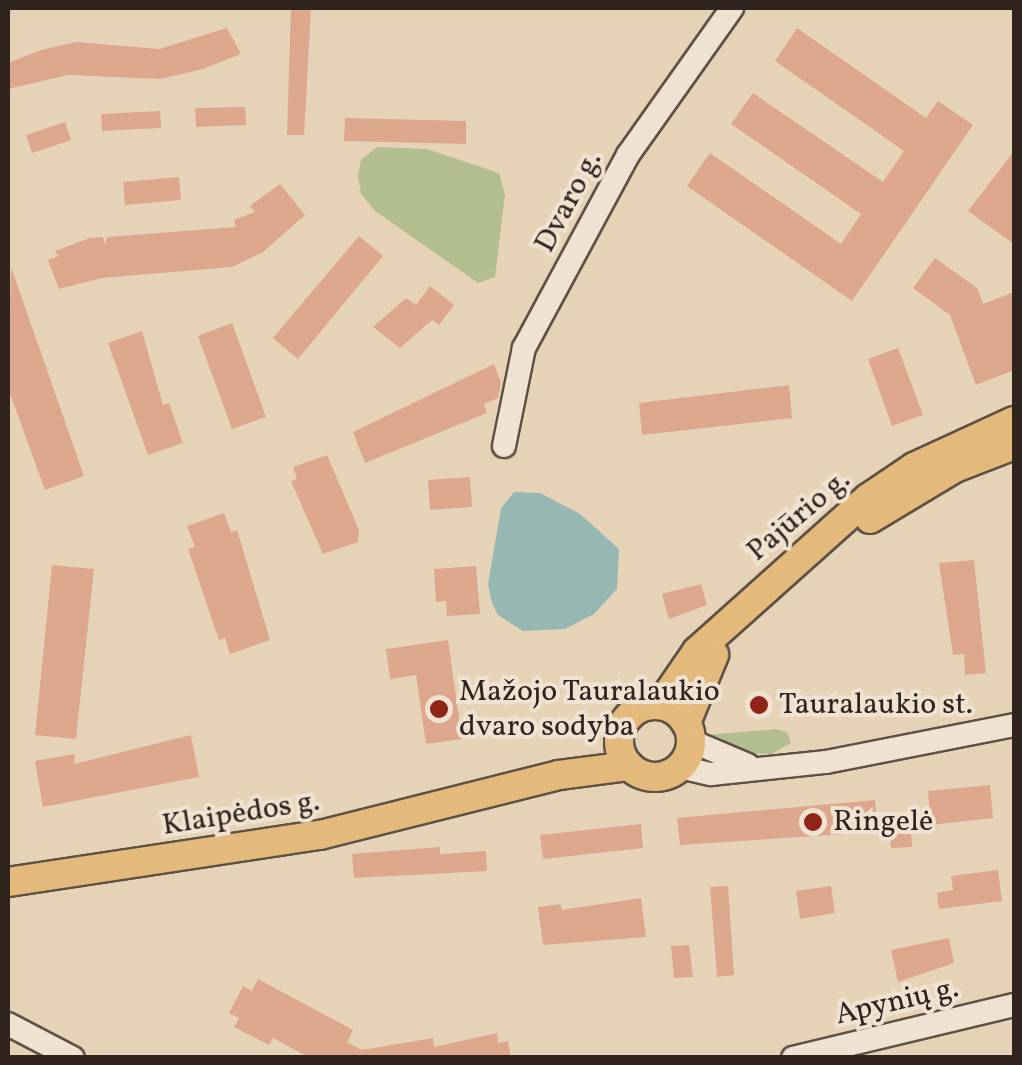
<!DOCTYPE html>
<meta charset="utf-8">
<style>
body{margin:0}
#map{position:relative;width:1022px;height:1065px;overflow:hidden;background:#e6d3b7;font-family:Vollkorn,serif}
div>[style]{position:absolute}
.green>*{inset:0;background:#b2bd90}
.water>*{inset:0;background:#97b7b3}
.building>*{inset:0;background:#dca78d}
.roads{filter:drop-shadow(2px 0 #5e5044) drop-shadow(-2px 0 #5e5044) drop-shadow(0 2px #5e5044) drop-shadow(0 -2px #5e5044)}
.minor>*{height:22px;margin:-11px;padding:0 11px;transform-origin:11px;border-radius:11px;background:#efe2d0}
.major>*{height:28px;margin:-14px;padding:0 14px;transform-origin:14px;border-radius:14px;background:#e3ba7c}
.major>.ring{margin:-14px;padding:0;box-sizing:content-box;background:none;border:28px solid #e3ba7c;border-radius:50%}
.dots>*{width:28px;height:28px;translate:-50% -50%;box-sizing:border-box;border:5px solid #efe2d0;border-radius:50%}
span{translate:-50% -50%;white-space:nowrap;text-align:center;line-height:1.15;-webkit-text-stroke:8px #efe2d0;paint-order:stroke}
.street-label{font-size:30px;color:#31241e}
.poi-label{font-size:30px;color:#31241e}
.left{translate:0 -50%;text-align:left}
.frame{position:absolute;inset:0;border:10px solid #31241e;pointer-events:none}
</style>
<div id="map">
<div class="green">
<div style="clip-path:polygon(377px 147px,427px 149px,499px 173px,505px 194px,495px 277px,478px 283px,375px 211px,361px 194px,358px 176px,361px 160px)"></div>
<div style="clip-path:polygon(775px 729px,787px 732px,791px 743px,772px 754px,742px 753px,706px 735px)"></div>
</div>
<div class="water">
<div style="clip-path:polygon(514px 492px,540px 493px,580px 514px,619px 549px,617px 589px,594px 614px,565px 629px,523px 631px,498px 615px,492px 603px,488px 584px,501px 508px)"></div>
</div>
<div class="building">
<div style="clip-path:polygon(291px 8px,311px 8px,304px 135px,287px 135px)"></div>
<div style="clip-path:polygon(227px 28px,241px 54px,203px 69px,160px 79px,68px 75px,8px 89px,8px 63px,41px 50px,76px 42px,159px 49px)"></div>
<div style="clip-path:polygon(797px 28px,926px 118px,938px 101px,973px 125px,852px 301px,687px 186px,710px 153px,841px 244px,861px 214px,731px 124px,753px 93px,883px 182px,904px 151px,775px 61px)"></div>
<div style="clip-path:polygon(245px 107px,246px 125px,196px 127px,195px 108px)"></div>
<div style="clip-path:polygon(160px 111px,161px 128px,102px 131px,101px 114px)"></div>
<div style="clip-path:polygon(345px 118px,466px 121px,466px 144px,344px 141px)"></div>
<div style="clip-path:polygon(65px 122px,71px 140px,32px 153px,26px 135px)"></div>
<div style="clip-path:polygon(1014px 151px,1014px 244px,968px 211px)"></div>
<div style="clip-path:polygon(179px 177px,181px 200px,125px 205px,123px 182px)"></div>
<div style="clip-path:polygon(280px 184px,305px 215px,263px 252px,232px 267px,102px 278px,59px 289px,48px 260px,58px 256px,55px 251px,90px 238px,103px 237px,105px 245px,107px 237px,236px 227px,234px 220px,255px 212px,250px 206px)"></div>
<div style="clip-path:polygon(359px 236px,383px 256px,298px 359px,273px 338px)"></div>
<div style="clip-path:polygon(935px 258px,977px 288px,983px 304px,1014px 292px,1014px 370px,976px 385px,950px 315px,913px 288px)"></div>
<div style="clip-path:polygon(11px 267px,84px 476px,45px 490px,8px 388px)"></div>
<div style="clip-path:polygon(430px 286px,454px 305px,439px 325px,432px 320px,400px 348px,373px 327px,406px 298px,416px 305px)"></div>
<div style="clip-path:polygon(232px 323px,266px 417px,232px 429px,198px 336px)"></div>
<div style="clip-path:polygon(142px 331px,163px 405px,169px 403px,183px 443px,148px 455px,108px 343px)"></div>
<div style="clip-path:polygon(898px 348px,923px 415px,892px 426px,868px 359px)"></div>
<div style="clip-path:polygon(494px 364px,501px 383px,498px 398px,484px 404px,487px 413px,365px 463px,353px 432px)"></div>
<div style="clip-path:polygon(789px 385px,792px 418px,642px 435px,639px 403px)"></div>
<div style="clip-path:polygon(327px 455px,359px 530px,358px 542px,323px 554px,291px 481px,297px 479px,293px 467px)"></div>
<div style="clip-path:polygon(470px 477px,472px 507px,430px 510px,428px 480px)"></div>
<div style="clip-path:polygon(224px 513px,231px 532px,237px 530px,270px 640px,230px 654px,225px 638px,219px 640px,188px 549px,195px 547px,187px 526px)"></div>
<div style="clip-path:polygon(974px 560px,986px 673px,965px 675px,964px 654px,953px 655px,939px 563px)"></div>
<div style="clip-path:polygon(52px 565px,94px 569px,76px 739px,35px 735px)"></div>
<div style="clip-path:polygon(476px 566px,480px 614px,447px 616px,446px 601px,436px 602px,434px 569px)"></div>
<div style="clip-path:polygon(701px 584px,707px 605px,669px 619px,662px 594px)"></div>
<div style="clip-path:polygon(448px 640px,462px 739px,426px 744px,416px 675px,390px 679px,386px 649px)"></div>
<div style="clip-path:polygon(191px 735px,199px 777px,43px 807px,35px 761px,75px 754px,74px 764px)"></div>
<div style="clip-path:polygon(990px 785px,993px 818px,931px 825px,928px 791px)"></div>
<div style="clip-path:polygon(875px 800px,878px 832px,680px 845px,677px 818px)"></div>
<div style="clip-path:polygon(910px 816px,912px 847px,891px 848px,889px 817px)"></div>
<div style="clip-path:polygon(641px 824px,643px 848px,543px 859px,540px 835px)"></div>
<div style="clip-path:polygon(440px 847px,440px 854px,486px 851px,487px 871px,354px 878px,352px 854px)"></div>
<div style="clip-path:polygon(998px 870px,1002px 901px,939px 909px,937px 893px,953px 890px,951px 876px)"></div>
<div style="clip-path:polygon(728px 886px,734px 975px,717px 977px,710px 887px)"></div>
<div style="clip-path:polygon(831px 886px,835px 913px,800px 919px,796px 891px)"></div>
<div style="clip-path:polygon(641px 898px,646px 937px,543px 945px,538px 907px,561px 904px,562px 910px)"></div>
<div style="clip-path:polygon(949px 938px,954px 963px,898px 982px,891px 950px)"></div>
<div style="clip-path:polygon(689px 945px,693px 977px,674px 978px,671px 946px)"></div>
<div style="clip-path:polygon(258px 979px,353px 1030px,347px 1042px,362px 1050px,433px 1038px,434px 1047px,497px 1033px,498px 1043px,508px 1041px,511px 1058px,310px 1058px,273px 1038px,269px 1045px,234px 1027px,239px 1018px,229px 1013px,243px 986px,252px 991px)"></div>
</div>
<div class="roads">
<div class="minor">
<div style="left:504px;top:446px;width:100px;rotate:-78.5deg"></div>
<div style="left:524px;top:348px;width:219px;rotate:-61.7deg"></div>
<div style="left:628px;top:155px;width:180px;rotate:-54.7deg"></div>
<div style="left:691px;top:741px;width:62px;rotate:22.8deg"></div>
<div style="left:680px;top:767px;width:32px;rotate:13deg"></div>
<div style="left:711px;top:774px;width:116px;rotate:-6deg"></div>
<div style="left:826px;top:762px;width:192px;rotate:-11.1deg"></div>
<div style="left:8px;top:1024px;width:73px;rotate:27.6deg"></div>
<div style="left:793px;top:1058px;width:227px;rotate:-13.5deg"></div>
</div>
<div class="major">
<div style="left:870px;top:519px;width:99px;rotate:-31deg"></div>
<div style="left:955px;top:468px;width:63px;rotate:-21.3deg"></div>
<div style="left:660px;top:705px;width:65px;rotate:-55.6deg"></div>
<div style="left:697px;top:651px;width:229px;rotate:-41.8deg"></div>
<div style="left:868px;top:498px;width:55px;rotate:-34deg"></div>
<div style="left:914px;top:467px;width:110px;rotate:-24.7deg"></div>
<div class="ring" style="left:619px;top:705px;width:44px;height:44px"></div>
<div style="left:686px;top:723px;width:74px;rotate:-67.6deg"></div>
<div style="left:8px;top:882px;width:316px;rotate:-8.6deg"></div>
<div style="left:320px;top:835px;width:246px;rotate:-14.1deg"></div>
<div style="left:559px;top:775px;width:71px;rotate:-7.3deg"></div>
</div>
</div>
<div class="dots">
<div style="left:759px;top:705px;background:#8f2418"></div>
<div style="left:439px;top:709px;background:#8f2418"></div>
<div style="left:813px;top:822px;background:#8f2418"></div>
</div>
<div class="street-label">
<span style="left:569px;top:202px;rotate:-62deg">Dvaro g.</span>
<span style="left:799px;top:516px;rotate:-40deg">Pajūrio g.</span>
<span style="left:241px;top:814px;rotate:-9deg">Klaipėdos g.</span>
<span style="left:897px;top:1002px;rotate:-13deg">Apynių g.</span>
</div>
<div class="poi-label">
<span class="left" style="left:459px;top:709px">Mažojo Tauralaukio<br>dvaro sodyba</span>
<span class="left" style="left:779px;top:705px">Tauralaukio st.</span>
<span class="left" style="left:833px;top:822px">Ringelė</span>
</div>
<div class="frame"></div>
</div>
